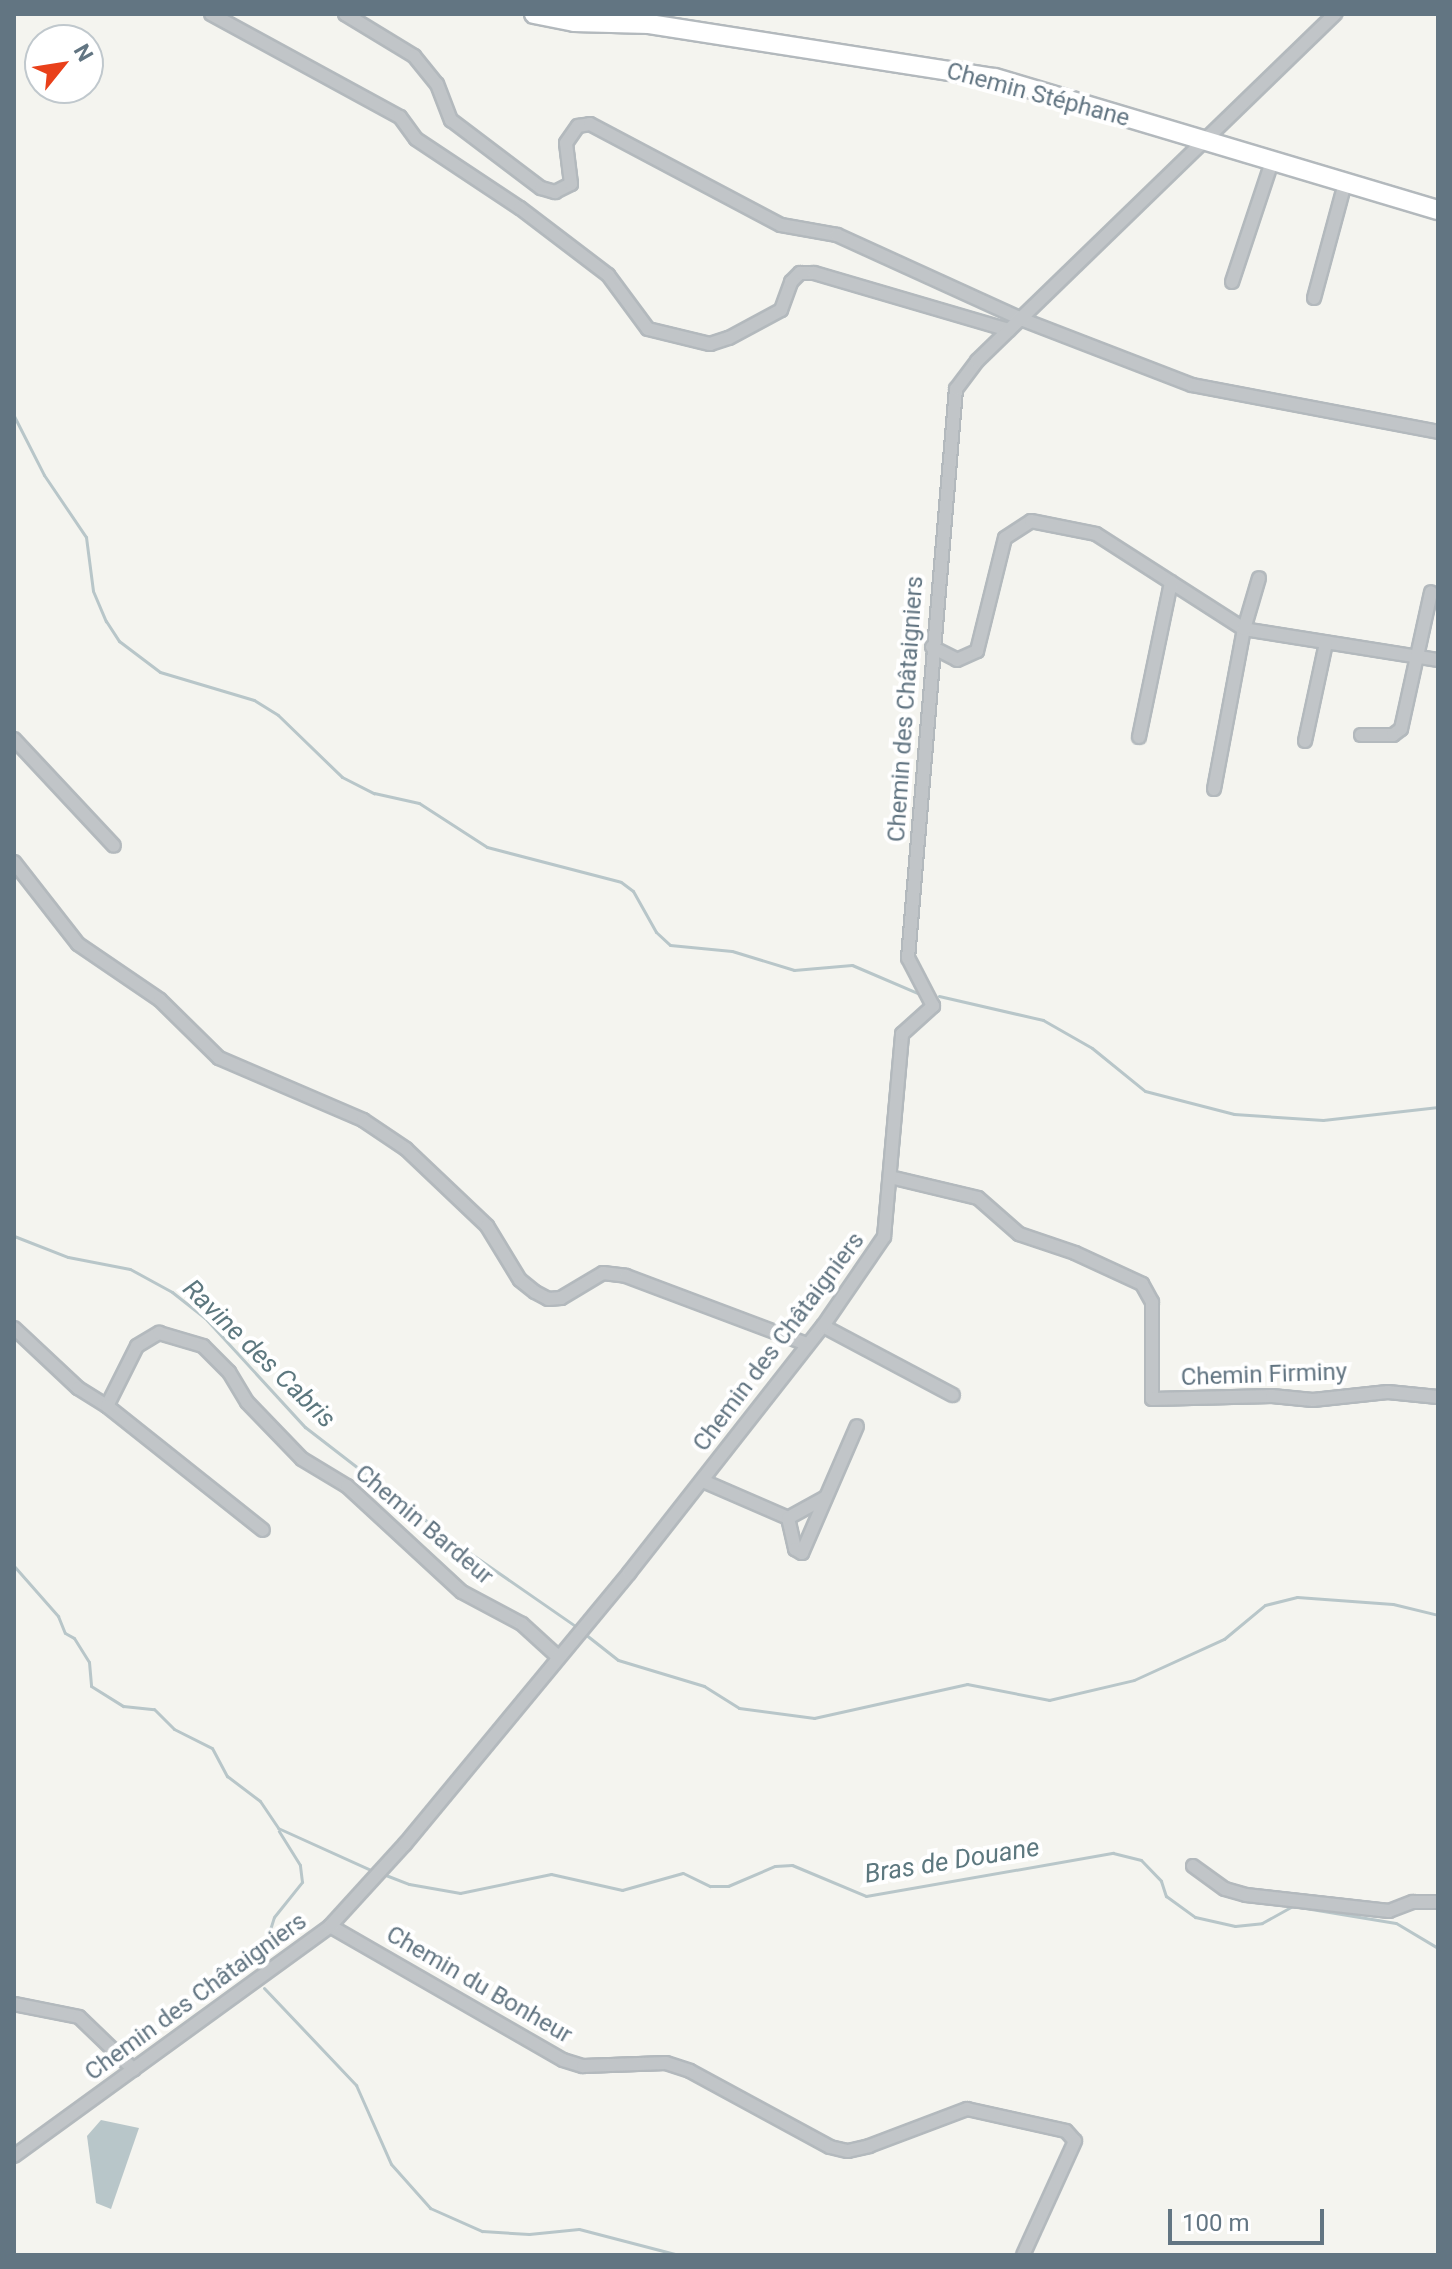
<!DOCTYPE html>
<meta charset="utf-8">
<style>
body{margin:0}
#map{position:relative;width:1452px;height:2269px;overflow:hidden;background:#f4f4ef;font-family:Roboto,sans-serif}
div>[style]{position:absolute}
.water>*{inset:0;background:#b8c6c9}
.stream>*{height:3px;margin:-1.5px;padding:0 1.5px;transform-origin:1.5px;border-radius:1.5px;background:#b8c6c9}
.roads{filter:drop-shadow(2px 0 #b3b9bd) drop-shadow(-2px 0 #b3b9bd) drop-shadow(0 2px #b3b9bd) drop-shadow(0 -2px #b3b9bd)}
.minor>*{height:12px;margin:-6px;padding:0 6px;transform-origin:6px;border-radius:6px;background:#c1c5c8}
.secondary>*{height:18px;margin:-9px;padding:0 9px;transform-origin:9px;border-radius:9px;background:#fff}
span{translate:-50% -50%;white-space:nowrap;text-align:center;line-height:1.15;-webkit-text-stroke:8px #fff;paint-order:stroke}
.street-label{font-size:24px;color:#627582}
.water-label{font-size:26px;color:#5d787f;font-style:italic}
.frame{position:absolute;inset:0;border:16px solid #627582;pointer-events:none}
.north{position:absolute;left:24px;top:24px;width:80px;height:80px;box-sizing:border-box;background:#fff;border:2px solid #c0c8cd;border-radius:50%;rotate:60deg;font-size:22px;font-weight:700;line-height:32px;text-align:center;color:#627582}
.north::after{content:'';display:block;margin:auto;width:28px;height:36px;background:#e9401a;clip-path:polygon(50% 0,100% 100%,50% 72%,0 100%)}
.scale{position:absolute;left:1168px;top:2209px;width:156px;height:36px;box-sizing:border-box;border:4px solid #627582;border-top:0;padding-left:10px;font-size:24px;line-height:28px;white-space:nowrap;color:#627582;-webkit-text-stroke:6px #fff;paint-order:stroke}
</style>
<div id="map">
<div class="water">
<div style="clip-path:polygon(101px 2120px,139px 2128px,111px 2209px,96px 2203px,87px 2136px)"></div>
</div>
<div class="stream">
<div style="left:14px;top:416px;width:66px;rotate:63deg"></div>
<div style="left:44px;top:475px;width:75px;rotate:55.9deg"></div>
<div style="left:86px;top:537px;width:54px;rotate:82.6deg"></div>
<div style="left:93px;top:591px;width:33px;rotate:67deg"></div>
<div style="left:106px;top:621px;width:24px;rotate:57deg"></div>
<div style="left:119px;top:641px;width:51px;rotate:37.1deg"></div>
<div style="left:160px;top:672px;width:98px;rotate:16.6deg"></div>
<div style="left:254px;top:700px;width:28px;rotate:32deg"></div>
<div style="left:278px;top:715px;width:89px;rotate:44.1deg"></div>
<div style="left:342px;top:777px;width:36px;rotate:27deg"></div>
<div style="left:374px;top:793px;width:46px;rotate:12.5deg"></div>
<div style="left:419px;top:803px;width:81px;rotate:32.9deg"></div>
<div style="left:487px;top:847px;width:138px;rotate:14.6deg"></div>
<div style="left:621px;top:882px;width:15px;rotate:37deg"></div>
<div style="left:633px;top:891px;width:47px;rotate:60.7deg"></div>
<div style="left:656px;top:932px;width:19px;rotate:43deg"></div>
<div style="left:670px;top:945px;width:62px;rotate:5.5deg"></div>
<div style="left:732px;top:951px;width:65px;rotate:17deg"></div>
<div style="left:794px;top:970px;width:58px;rotate:-4.9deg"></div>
<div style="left:852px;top:965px;width:76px;rotate:23.2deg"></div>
<div style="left:939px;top:996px;width:107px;rotate:13deg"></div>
<div style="left:1043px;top:1020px;width:56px;rotate:29.7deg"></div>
<div style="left:1092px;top:1048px;width:68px;rotate:39.1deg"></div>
<div style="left:1145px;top:1091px;width:92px;rotate:14.5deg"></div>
<div style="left:1234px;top:1114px;width:89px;rotate:3.9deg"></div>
<div style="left:1323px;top:1120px;width:116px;rotate:-6.4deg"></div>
<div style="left:14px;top:1236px;width:58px;rotate:21.3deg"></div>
<div style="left:68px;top:1257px;width:63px;rotate:11deg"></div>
<div style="left:130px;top:1269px;width:48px;rotate:28.7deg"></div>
<div style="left:172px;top:1292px;width:42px;rotate:38.2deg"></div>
<div style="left:205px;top:1318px;width:148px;rotate:47.5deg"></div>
<div style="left:305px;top:1427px;width:188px;rotate:37.7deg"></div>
<div style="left:454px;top:1542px;width:146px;rotate:34.7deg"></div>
<div style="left:14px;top:1566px;width:67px;rotate:48.7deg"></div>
<div style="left:58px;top:1616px;width:18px;rotate:68deg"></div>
<div style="left:65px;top:1633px;width:10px;rotate:29deg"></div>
<div style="left:74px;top:1638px;width:28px;rotate:58deg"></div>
<div style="left:89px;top:1662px;width:24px;rotate:85deg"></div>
<div style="left:91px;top:1686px;width:38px;rotate:32deg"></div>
<div style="left:123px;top:1706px;width:31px;rotate:6deg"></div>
<div style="left:154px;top:1709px;width:28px;rotate:45deg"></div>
<div style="left:174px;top:1729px;width:42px;rotate:26.6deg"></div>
<div style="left:212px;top:1748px;width:32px;rotate:62deg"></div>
<div style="left:227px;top:1776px;width:41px;rotate:37.1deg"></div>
<div style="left:260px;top:1801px;width:32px;rotate:56deg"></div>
<div style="left:278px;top:1828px;width:107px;rotate:24.4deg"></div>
<div style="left:585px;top:1634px;width:42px;rotate:38.2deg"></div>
<div style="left:618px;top:1660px;width:90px;rotate:16.8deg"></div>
<div style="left:704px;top:1686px;width:41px;rotate:32.2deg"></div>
<div style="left:739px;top:1708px;width:76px;rotate:7.6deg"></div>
<div style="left:814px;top:1718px;width:157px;rotate:-12.5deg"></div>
<div style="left:967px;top:1684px;width:84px;rotate:11deg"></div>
<div style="left:1049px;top:1700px;width:87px;rotate:-13.2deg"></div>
<div style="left:1134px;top:1680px;width:99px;rotate:-24.5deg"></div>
<div style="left:1224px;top:1639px;width:53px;rotate:-39.7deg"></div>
<div style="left:1265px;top:1605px;width:33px;rotate:-14deg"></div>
<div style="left:1297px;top:1597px;width:96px;rotate:4.2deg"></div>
<div style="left:1393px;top:1604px;width:46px;rotate:13.7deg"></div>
<div style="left:383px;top:1874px;width:28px;rotate:21deg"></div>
<div style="left:409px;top:1884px;width:52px;rotate:10deg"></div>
<div style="left:460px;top:1893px;width:93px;rotate:-11.8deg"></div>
<div style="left:551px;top:1874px;width:73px;rotate:12.7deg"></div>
<div style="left:622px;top:1890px;width:63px;rotate:-15.6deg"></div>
<div style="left:683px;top:1873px;width:30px;rotate:26deg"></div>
<div style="left:710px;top:1886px;width:18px"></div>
<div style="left:728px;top:1886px;width:51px;rotate:-23.1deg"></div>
<div style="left:775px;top:1866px;width:17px;rotate:-3deg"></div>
<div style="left:792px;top:1865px;width:80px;rotate:22.7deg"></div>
<div style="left:866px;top:1896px;width:251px;rotate:-9.9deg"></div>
<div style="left:1113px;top:1853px;width:29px;rotate:14deg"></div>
<div style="left:1141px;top:1860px;width:29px;rotate:46deg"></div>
<div style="left:1161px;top:1881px;width:16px;rotate:72deg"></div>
<div style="left:1166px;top:1896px;width:36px;rotate:36deg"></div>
<div style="left:1195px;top:1917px;width:41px;rotate:12.7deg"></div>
<div style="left:1235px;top:1926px;width:27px;rotate:-6deg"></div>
<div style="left:1262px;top:1923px;width:35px;rotate:-29deg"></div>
<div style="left:1293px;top:1906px;width:104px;rotate:9.4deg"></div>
<div style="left:1396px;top:1923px;width:49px;rotate:30.8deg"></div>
<div style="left:258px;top:1968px;width:53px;rotate:-72.6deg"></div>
<div style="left:274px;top:1917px;width:45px;rotate:-51.3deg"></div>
<div style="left:302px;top:1882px;width:17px;rotate:-97deg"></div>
<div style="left:300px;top:1865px;width:40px;rotate:-122deg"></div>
<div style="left:264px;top:1988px;width:134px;rotate:46.5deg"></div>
<div style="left:356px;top:2085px;width:86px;rotate:66.1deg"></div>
<div style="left:391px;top:2164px;width:59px;rotate:48.4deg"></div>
<div style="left:430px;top:2208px;width:57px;rotate:23.9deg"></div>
<div style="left:482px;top:2231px;width:47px;rotate:3.7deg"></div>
<div style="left:529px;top:2234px;width:50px;rotate:-5.7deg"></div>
<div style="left:579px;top:2229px;width:103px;rotate:14.6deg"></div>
</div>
<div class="roads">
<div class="minor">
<div style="left:211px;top:14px;width:215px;rotate:28.6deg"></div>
<div style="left:400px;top:117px;width:27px;rotate:54deg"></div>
<div style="left:416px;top:139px;width:125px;rotate:33.6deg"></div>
<div style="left:520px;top:208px;width:111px;rotate:37.3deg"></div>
<div style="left:608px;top:275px;width:67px;rotate:53.5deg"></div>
<div style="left:648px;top:329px;width:64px;rotate:13.6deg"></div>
<div style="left:710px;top:344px;width:20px;rotate:-18deg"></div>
<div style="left:729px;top:338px;width:59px;rotate:-28.3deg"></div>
<div style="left:781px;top:310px;width:30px;rotate:-70deg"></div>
<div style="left:791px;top:282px;width:13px;rotate:-45deg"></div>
<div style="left:800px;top:273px;width:14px"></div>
<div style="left:814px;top:273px;width:203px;rotate:16.3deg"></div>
<div style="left:345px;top:14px;width:81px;rotate:31.3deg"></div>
<div style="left:414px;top:56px;width:36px;rotate:51deg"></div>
<div style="left:437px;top:84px;width:39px;rotate:69deg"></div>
<div style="left:451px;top:120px;width:113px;rotate:37.1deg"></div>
<div style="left:541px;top:188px;width:15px;rotate:16deg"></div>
<div style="left:555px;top:192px;width:18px;rotate:-27deg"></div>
<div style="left:571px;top:184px;width:41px;rotate:-97deg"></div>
<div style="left:566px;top:143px;width:21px;rotate:-55deg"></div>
<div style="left:578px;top:126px;width:12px;rotate:-9deg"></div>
<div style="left:590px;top:124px;width:216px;rotate:27.9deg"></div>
<div style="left:781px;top:225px;width:57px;rotate:10.1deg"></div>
<div style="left:837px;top:235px;width:202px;rotate:24.5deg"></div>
<div style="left:1021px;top:319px;width:183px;rotate:21.1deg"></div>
<div style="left:1192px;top:385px;width:250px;rotate:10.8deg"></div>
<div style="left:1232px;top:282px;width:126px;rotate:-71.6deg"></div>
<div style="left:1314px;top:298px;width:119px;rotate:-74.9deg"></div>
<div style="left:932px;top:647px;width:28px;rotate:27deg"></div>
<div style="left:957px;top:660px;width:22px;rotate:-24deg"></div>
<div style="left:977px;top:651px;width:116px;rotate:-76.1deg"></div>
<div style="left:1005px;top:538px;width:31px;rotate:-33deg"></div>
<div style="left:1031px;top:521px;width:66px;rotate:11.3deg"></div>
<div style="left:1096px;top:534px;width:176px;rotate:32.7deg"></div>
<div style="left:1244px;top:629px;width:196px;rotate:9.1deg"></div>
<div style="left:1361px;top:735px;width:32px"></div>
<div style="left:1393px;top:735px;width:10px;rotate:-37deg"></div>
<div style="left:1401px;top:729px;width:140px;rotate:-77.6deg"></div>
<div style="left:1139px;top:737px;width:158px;rotate:-78.3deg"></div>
<div style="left:14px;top:739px;width:146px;rotate:46.9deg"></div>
<div style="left:1305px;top:741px;width:100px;rotate:-77.9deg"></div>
<div style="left:1214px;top:789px;width:163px;rotate:-79.4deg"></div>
<div style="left:1244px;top:629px;width:53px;rotate:-73.6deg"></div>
<div style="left:14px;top:862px;width:104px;rotate:52deg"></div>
<div style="left:78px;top:944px;width:99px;rotate:34.3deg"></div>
<div style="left:160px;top:1000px;width:83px;rotate:44.5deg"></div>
<div style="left:219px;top:1058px;width:157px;rotate:23.3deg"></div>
<div style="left:363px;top:1120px;width:52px;rotate:34deg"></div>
<div style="left:406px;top:1149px;width:112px;rotate:43.5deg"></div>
<div style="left:487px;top:1226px;width:63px;rotate:58.6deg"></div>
<div style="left:520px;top:1280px;width:19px;rotate:39deg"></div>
<div style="left:535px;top:1292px;width:15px;rotate:28deg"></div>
<div style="left:548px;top:1299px;width:13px;rotate:-4deg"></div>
<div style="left:561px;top:1298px;width:49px;rotate:-30.8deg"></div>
<div style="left:603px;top:1273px;width:23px;rotate:7deg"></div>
<div style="left:626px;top:1276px;width:193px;rotate:20.6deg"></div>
<div style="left:890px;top:1177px;width:90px;rotate:13.4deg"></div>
<div style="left:978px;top:1198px;width:55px;rotate:41.3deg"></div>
<div style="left:1019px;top:1234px;width:59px;rotate:18.7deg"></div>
<div style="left:1075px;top:1253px;width:74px;rotate:24.8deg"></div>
<div style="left:1142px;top:1284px;width:21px;rotate:61deg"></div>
<div style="left:1152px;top:1302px;width:97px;rotate:90deg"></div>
<div style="left:1152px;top:1399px;width:120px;rotate:-1.4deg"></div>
<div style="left:1272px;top:1396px;width:41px;rotate:5.6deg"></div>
<div style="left:1313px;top:1400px;width:75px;rotate:-6.1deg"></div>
<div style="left:1388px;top:1392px;width:50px;rotate:5.7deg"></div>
<div style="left:823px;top:1326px;width:147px;rotate:28deg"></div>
<div style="left:14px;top:1328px;width:88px;rotate:43.2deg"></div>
<div style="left:78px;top:1388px;width:34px;rotate:32deg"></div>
<div style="left:107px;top:1406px;width:67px;rotate:-63.4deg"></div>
<div style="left:137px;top:1346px;width:26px;rotate:-31deg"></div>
<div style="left:159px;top:1333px;width:46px;rotate:16.5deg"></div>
<div style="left:203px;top:1346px;width:37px;rotate:45deg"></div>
<div style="left:229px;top:1372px;width:35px;rotate:59deg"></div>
<div style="left:247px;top:1402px;width:79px;rotate:46deg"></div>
<div style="left:302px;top:1459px;width:52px;rotate:31deg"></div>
<div style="left:347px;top:1486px;width:156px;rotate:42.7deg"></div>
<div style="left:462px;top:1592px;width:68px;rotate:28.1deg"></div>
<div style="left:522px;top:1624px;width:47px;rotate:42.4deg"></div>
<div style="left:107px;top:1406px;width:199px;rotate:38.5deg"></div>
<div style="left:703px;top:1481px;width:93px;rotate:23.5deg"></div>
<div style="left:788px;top:1518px;width:43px;rotate:-28.9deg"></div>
<div style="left:788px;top:1518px;width:32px;rotate:77deg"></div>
<div style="left:795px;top:1549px;width:8px;rotate:30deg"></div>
<div style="left:802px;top:1553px;width:138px;rotate:-66.6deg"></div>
<div style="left:1193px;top:1866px;width:39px;rotate:36deg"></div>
<div style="left:1225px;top:1889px;width:22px;rotate:16deg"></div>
<div style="left:1246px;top:1895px;width:144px;rotate:6.4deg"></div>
<div style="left:1389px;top:1911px;width:26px;rotate:-21deg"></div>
<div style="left:1413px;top:1902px;width:25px"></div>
<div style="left:330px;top:1926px;width:269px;rotate:29.9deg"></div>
<div style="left:563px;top:2060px;width:21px;rotate:17deg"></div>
<div style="left:583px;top:2066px;width:83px;rotate:-2.1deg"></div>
<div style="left:666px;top:2063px;width:25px;rotate:18deg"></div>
<div style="left:690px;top:2071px;width:159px;rotate:28.5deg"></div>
<div style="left:830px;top:2147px;width:18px;rotate:13deg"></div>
<div style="left:848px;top:2151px;width:22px;rotate:-13deg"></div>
<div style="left:869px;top:2146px;width:105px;rotate:-20.7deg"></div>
<div style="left:967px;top:2109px;width:101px;rotate:12.5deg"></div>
<div style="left:1066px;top:2131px;width:13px;rotate:48deg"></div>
<div style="left:1075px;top:2141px;width:125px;rotate:114.5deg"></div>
<div style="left:14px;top:2004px;width:66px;rotate:11.3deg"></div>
<div style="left:79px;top:2017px;width:76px;rotate:43.9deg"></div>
<div style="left:14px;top:2156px;width:391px;rotate:-36deg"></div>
<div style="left:330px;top:1926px;width:111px;rotate:-47.6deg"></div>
<div style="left:405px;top:1844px;width:352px;rotate:-50.4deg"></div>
<div style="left:629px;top:1573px;width:314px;rotate:-51.9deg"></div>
<div style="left:823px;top:1326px;width:108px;rotate:-55.6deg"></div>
<div style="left:884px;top:1237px;width:204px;rotate:-84.9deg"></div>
<div style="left:902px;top:1034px;width:42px;rotate:-42.1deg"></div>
<div style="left:933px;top:1006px;width:54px;rotate:-117.5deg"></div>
<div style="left:908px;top:958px;width:571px;rotate:-85.18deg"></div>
<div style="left:956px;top:389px;width:35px;rotate:-53deg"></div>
<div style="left:977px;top:361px;width:499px;rotate:-44.1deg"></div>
</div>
<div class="secondary">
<div style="left:534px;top:14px;width:41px;rotate:11.3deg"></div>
<div style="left:574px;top:22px;width:75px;rotate:1.5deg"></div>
<div style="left:649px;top:24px;width:350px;rotate:8.9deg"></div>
<div style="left:995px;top:78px;width:462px;rotate:16.6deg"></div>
</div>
</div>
<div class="street-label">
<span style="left:1038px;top:95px;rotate:15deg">Chemin Stéphane</span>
<span style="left:906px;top:709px;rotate:-86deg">Chemin des Châtaigniers</span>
<span style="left:779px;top:1342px;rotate:-53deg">Chemin des Châtaigniers</span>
<span style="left:1264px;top:1375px;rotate:-2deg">Chemin Firminy</span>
<span style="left:424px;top:1525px;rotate:40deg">Chemin Bardeur</span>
<span style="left:479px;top:1985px;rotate:30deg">Chemin du Bonheur</span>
<span style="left:196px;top:1997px;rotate:-36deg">Chemin des Châtaigniers</span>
</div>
<div class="water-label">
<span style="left:259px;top:1354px;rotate:44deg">Ravine des Cabris</span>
<span style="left:952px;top:1861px;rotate:-9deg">Bras de Douane</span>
</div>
<div class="frame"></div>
<div class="north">N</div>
<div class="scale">100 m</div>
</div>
